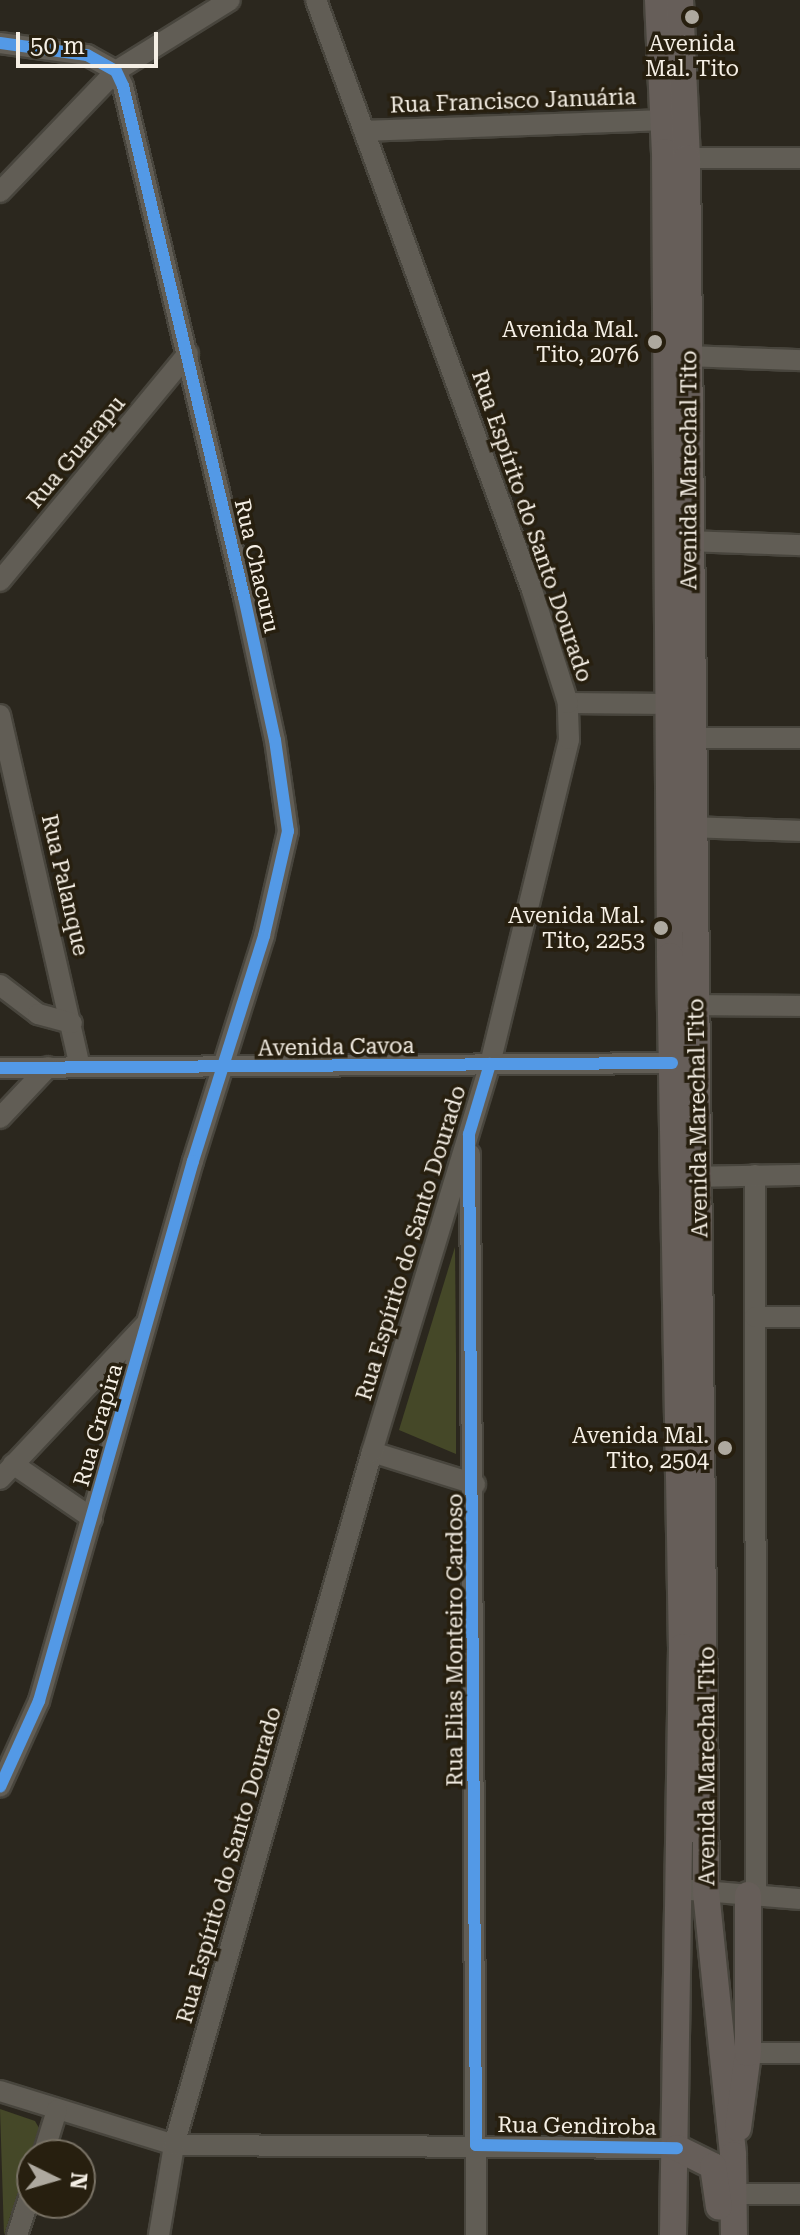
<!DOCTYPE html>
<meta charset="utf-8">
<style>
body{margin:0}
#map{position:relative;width:800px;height:2235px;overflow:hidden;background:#2b271e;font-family:"Roboto Serif",serif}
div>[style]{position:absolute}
.green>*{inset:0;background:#454828}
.roads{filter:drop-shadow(2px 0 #48453d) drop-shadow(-2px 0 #48453d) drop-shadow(0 2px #48453d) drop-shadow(0 -2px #48453d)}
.minor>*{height:20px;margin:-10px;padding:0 10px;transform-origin:10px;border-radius:10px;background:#615d55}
.major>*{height:26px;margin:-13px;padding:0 13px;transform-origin:13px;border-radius:13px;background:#665e59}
.cycleway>*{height:12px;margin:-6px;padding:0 6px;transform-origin:6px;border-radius:6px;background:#5399e6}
.dots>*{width:22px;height:22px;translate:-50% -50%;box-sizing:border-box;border:4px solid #271f0f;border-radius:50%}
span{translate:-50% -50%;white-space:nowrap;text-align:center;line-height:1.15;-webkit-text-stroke:7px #271f0f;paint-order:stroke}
.poi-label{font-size:22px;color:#f5efe5}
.right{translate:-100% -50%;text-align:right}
.street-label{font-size:22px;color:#f5efe5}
.north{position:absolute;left:16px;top:2139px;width:80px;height:80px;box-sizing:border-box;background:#271f0f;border:2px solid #797265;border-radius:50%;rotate:95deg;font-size:22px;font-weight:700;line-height:32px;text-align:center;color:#f5efe5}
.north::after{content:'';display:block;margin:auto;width:28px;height:36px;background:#aea99f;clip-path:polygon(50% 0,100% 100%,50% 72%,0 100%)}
.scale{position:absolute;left:16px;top:32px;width:142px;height:36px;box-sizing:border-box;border:4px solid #f5efe5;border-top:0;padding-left:10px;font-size:24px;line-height:28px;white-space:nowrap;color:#f5efe5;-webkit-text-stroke:6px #271f0f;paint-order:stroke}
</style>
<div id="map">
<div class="green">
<div style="clip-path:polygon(455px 1247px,456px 1355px,456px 1454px,399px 1430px)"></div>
<div style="clip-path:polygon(0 2109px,35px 2121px,39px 2128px,4px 2235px)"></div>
</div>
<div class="roads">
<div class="minor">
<div style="left:0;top:43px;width:88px;rotate:7.9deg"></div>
<div style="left:87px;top:55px;width:33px;rotate:29deg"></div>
<div style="left:116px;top:71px;width:17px;rotate:65deg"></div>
<div style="left:123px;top:86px;width:525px;rotate:76.68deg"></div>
<div style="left:244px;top:597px;width:146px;rotate:77.8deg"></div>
<div style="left:275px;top:740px;width:92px;rotate:81.9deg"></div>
<div style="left:288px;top:831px;width:108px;rotate:102.9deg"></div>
<div style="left:264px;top:936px;width:236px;rotate:107.5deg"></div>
<div style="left:193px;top:1161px;width:562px;rotate:105.92deg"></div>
<div style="left:39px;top:1701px;width:94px;rotate:114.4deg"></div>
<div style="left:365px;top:131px;width:298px;rotate:-2.1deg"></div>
<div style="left:687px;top:158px;width:113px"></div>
<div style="left:0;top:192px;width:168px;rotate:-46.2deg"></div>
<div style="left:116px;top:71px;width:134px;rotate:-31.9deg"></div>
<div style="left:689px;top:356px;width:111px;rotate:2.1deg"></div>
<div style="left:690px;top:541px;width:110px;rotate:2.1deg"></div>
<div style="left:0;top:581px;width:295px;rotate:-50.4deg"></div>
<div style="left:568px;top:703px;width:100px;rotate:0.6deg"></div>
<div style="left:0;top:715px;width:361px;rotate:77.2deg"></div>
<div style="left:691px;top:738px;width:109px"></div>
<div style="left:691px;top:827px;width:109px;rotate:2.1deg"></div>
<div style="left:0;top:985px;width:48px;rotate:37.3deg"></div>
<div style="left:38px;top:1014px;width:35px;rotate:15deg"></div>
<div style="left:695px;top:1005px;width:105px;rotate:0.5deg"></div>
<div style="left:0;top:1068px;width:684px;rotate:-0.42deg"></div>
<div style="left:0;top:1118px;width:70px;rotate:-46.7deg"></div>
<div style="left:470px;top:1154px;width:1081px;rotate:89.68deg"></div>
<div style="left:755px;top:1175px;width:721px;rotate:89.92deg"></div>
<div style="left:684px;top:1177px;width:116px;rotate:-1deg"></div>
<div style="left:755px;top:1317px;width:45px"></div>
<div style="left:372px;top:1452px;width:108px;rotate:17.3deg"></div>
<div style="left:13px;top:1464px;width:96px;rotate:34.4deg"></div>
<div style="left:0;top:1479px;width:212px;rotate:-46.7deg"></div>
<div style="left:680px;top:1889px;width:120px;rotate:4.8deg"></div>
<div style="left:748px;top:2053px;width:52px"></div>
<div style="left:0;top:2091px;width:182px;rotate:17.2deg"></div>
<div style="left:174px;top:2145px;width:503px;rotate:0.34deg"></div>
<div style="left:43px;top:2155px;width:47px;rotate:-72.7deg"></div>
<div style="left:736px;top:2194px;width:64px"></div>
<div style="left:17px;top:2235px;width:48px;rotate:-71.9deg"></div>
<div style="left:159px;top:2235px;width:91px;rotate:-80.5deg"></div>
<div style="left:174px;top:2145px;width:721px;rotate:-74.05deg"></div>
<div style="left:372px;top:1452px;width:406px;rotate:-73.1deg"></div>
<div style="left:490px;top:1064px;width:334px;rotate:-76.3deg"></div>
<div style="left:569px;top:739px;width:36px;rotate:-92deg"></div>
<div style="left:568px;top:703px;width:119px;rotate:-107.7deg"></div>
<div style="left:532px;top:590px;width:628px;rotate:-110.11deg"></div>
</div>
<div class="major">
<div style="left:658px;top:0;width:152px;rotate:87.4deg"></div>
<div style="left:665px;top:152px;width:804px;rotate:89.64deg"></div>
<div style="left:670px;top:956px;width:691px;rotate:89.01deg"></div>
<div style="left:682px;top:1647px;width:588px;rotate:90.88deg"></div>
<div style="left:680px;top:0;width:158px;rotate:87.5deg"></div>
<div style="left:687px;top:158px;width:1734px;rotate:89.37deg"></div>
<div style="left:706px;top:1892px;width:264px;rotate:84.1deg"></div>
<div style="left:733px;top:2155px;width:80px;rotate:89.3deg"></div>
<div style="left:738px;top:2128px;width:76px;rotate:-82.4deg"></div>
<div style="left:748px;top:2053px;width:158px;rotate:-90deg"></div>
<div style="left:677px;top:2148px;width:40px;rotate:26.6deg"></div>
<div style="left:713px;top:2166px;width:41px;rotate:81.7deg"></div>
</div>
</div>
<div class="cycleway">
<div style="left:0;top:43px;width:88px;rotate:7.9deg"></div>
<div style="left:87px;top:55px;width:33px;rotate:29deg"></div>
<div style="left:116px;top:71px;width:17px;rotate:65deg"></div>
<div style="left:123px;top:86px;width:525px;rotate:76.68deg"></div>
<div style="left:244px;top:597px;width:146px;rotate:77.8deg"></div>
<div style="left:275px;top:740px;width:92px;rotate:81.9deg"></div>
<div style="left:288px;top:831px;width:108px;rotate:102.9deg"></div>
<div style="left:264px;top:936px;width:236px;rotate:107.5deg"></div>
<div style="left:193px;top:1161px;width:562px;rotate:105.92deg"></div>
<div style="left:39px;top:1701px;width:94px;rotate:114.4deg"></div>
<div style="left:490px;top:1064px;width:73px;rotate:106.7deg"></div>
<div style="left:469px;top:1134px;width:1011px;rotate:89.6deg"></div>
<div style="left:476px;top:2145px;width:201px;rotate:0.9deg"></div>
<div style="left:0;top:1068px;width:672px;rotate:-0.43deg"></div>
</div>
<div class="dots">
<div style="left:692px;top:17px;background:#aea99f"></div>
<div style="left:655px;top:342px;background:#aea99f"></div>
<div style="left:661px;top:928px;background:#aea99f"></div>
<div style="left:725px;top:1448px;background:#aea99f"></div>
</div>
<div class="poi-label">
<span style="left:692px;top:56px">Avenida<br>Mal. Tito</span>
<span class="right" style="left:639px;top:342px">Avenida Mal.<br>Tito, 2076</span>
<span class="right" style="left:645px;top:928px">Avenida Mal.<br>Tito, 2253</span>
<span class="right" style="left:709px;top:1448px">Avenida Mal.<br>Tito, 2504</span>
</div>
<div class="street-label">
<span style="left:513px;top:101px;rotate:-2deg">Rua Francisco Januária</span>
<span style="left:76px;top:452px;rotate:-50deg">Rua Guarapu</span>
<span style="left:689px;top:470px;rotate:-90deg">Avenida Marechal Tito</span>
<span style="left:532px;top:526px;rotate:71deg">Rua Espírito do Santo Dourado</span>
<span style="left:257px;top:566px;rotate:77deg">Rua Chacuru</span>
<span style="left:65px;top:885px;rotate:77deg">Rua Palanque</span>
<span style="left:336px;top:1047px;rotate:-1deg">Avenida Cavoa</span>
<span style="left:698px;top:1118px;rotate:-91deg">Avenida Marechal Tito</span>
<span style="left:411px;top:1243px;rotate:-73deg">Rua Espírito do Santo Dourado</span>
<span style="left:98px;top:1425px;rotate:-74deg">Rua Grapira</span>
<span style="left:455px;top:1640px;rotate:-90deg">Rua Elias Monteiro Cardoso</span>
<span style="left:707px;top:1766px;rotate:-90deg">Avenida Marechal Tito</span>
<span style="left:229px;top:1865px;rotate:-74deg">Rua Espírito do Santo Dourado</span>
<span style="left:577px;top:2126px;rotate:1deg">Rua Gendiroba</span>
</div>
<div class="north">N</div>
<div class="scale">50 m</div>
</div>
